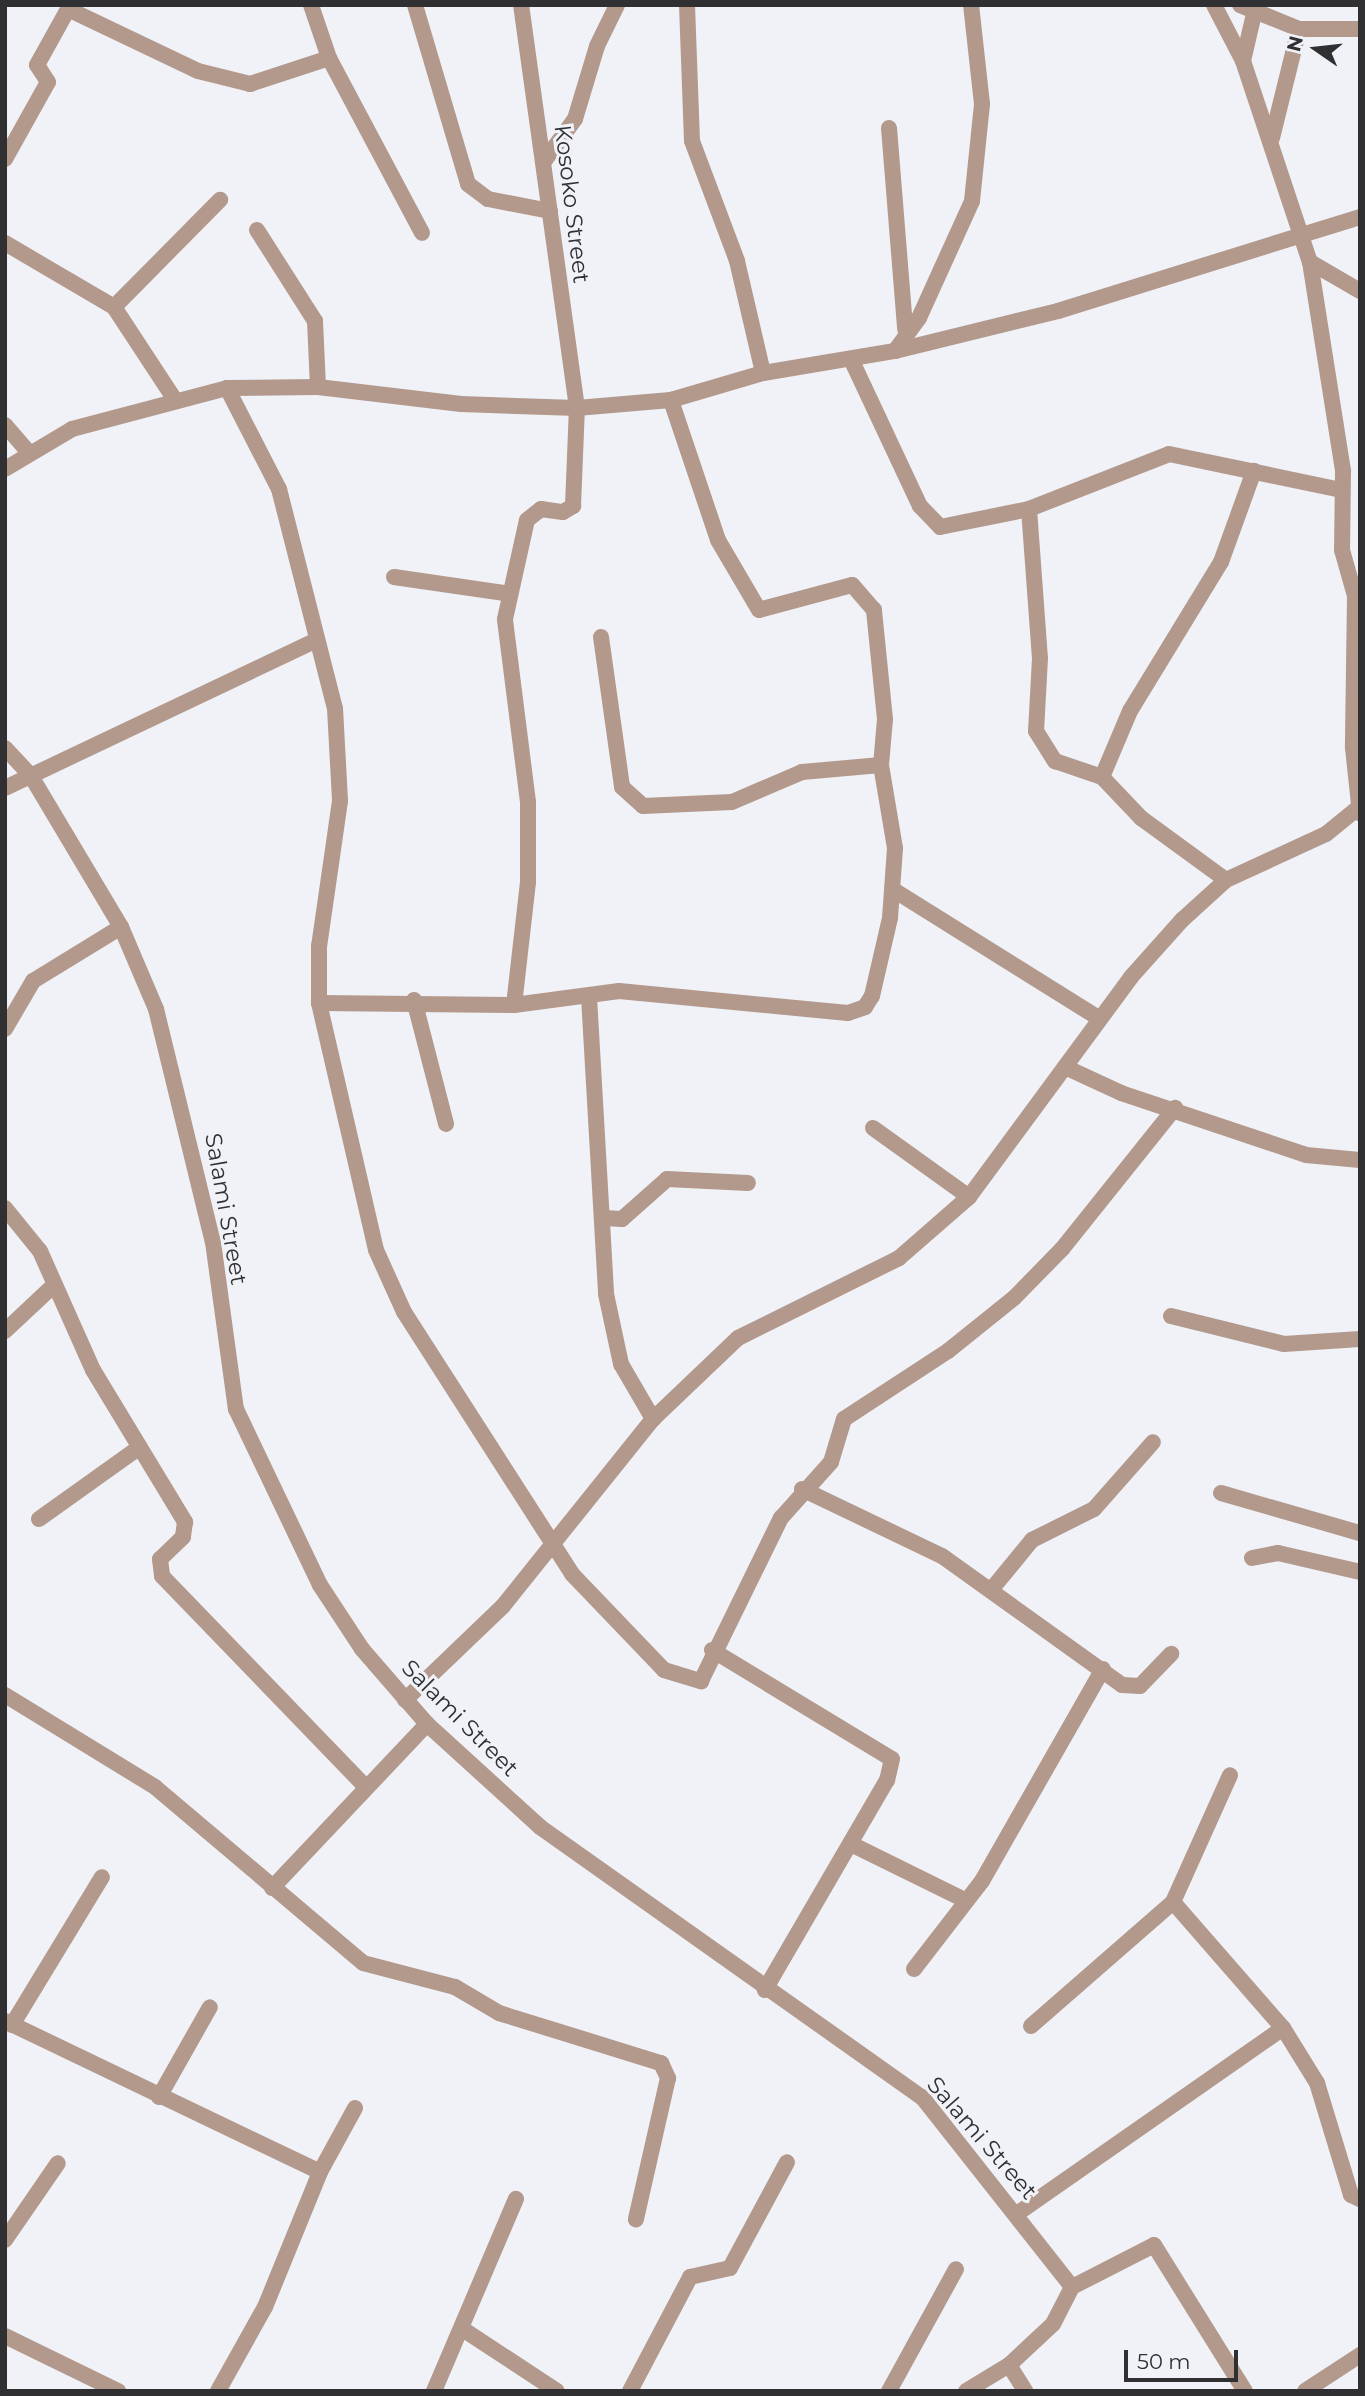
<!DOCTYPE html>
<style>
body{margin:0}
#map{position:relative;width:1365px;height:2396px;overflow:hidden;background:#f0f2f8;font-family:Montserrat,sans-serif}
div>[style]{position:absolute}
.minor>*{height:16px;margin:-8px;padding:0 8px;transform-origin:8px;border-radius:8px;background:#b2998c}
span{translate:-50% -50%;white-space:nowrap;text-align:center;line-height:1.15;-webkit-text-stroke:6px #f0f2f8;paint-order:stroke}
.street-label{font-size:23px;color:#303033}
.frame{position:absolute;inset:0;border:7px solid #303033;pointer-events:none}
.north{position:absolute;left:1281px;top:14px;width:70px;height:70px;-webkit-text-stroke:5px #f0f2f8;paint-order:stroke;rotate:284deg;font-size:19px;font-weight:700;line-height:28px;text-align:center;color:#303033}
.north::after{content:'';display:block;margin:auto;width:24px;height:32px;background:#303033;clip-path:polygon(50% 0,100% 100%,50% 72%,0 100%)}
.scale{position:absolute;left:1124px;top:2350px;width:114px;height:32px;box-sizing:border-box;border:4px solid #303033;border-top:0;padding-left:9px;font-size:21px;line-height:24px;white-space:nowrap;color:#303033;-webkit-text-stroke:5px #f0f2f8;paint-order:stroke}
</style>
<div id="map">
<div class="minor">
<div style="left:311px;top:5px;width:56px;rotate:71.2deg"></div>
<div style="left:415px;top:5px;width:187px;rotate:73.5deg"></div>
<div style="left:468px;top:184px;width:25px;rotate:37deg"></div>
<div style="left:488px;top:199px;width:63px;rotate:11deg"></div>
<div style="left:687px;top:5px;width:136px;rotate:87.9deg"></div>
<div style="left:692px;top:141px;width:128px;rotate:69.4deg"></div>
<div style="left:737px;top:261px;width:115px;rotate:76.9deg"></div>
<div style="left:1214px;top:5px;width:63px;rotate:62.6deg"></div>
<div style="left:1243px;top:61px;width:212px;rotate:71.6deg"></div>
<div style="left:1310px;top:262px;width:212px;rotate:81deg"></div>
<div style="left:1343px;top:471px;width:79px;rotate:90.7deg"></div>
<div style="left:1342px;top:550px;width:48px;rotate:74.2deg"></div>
<div style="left:1355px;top:596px;width:152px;rotate:90.8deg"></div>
<div style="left:1353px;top:748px;width:66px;rotate:83.9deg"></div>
<div style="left:1240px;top:5px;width:64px;rotate:22.1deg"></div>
<div style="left:1299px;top:29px;width:61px"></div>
<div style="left:1243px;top:61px;width:57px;rotate:-76.9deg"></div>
<div style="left:889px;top:128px;width:202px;rotate:85.4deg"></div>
<div style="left:1272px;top:138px;width:112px;rotate:-76.1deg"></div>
<div style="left:5px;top:159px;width:88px;rotate:-60.8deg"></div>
<div style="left:48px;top:82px;width:20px;rotate:-123deg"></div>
<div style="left:37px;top:65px;width:64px;rotate:-61deg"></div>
<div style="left:68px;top:9px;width:144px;rotate:25.5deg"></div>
<div style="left:198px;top:71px;width:54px;rotate:14deg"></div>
<div style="left:250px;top:84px;width:83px;rotate:-18.2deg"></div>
<div style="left:329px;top:58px;width:198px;rotate:62deg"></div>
<div style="left:545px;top:160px;width:51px;rotate:-53.8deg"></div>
<div style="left:575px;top:119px;width:76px;rotate:-73.2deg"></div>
<div style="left:597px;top:46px;width:46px;rotate:-64deg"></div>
<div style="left:257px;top:230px;width:108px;rotate:57.5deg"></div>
<div style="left:315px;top:321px;width:66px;rotate:87.4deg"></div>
<div style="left:5px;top:243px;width:126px;rotate:30.4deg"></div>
<div style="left:114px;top:307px;width:111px;rotate:56.7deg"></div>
<div style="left:1310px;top:262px;width:58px;rotate:30.1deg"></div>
<div style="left:114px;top:307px;width:151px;rotate:-45.3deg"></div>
<div style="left:895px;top:351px;width:41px;rotate:-54deg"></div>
<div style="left:919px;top:318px;width:128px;rotate:-65.6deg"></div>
<div style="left:972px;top:201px;width:98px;rotate:-84.1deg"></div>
<div style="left:982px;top:104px;width:100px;rotate:-96.3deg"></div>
<div style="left:851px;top:359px;width:162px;rotate:64.9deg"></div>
<div style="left:920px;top:506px;width:29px;rotate:46deg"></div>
<div style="left:940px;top:527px;width:91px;rotate:-11.4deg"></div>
<div style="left:1029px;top:509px;width:150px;rotate:-21.4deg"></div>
<div style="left:1169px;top:454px;width:176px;rotate:11.8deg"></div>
<div style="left:227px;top:388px;width:114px;rotate:62.8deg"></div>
<div style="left:279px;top:489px;width:226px;rotate:75.7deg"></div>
<div style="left:335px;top:708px;width:93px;rotate:86.9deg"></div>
<div style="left:340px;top:801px;width:147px;rotate:98.2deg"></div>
<div style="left:319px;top:946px;width:57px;rotate:90deg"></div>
<div style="left:319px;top:1003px;width:253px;rotate:77deg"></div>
<div style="left:376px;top:1250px;width:68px;rotate:65.7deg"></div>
<div style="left:404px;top:1312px;width:311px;rotate:57.3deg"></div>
<div style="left:572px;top:1574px;width:133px;rotate:46.2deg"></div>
<div style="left:664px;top:1670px;width:39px;rotate:17deg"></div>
<div style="left:701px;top:1681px;width:182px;rotate:-63.9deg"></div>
<div style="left:781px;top:1518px;width:75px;rotate:-48.2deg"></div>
<div style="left:831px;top:1462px;width:45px;rotate:-73.2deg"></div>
<div style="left:844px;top:1419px;width:124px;rotate:-33.2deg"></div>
<div style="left:948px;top:1351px;width:85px;rotate:-38.8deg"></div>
<div style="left:1014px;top:1298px;width:69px;rotate:-45.6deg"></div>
<div style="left:1062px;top:1249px;width:181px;rotate:-51.3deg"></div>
<div style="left:5px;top:425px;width:37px;rotate:49deg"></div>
<div style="left:5px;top:469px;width:78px;rotate:-30.8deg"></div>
<div style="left:72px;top:429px;width:160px;rotate:-14.8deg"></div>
<div style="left:227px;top:388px;width:91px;rotate:-0.6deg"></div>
<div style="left:318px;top:387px;width:144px;rotate:6.8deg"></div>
<div style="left:461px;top:404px;width:116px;rotate:2deg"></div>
<div style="left:577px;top:408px;width:94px;rotate:-4.9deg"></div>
<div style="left:671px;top:400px;width:96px;rotate:-16.4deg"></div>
<div style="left:763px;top:373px;width:134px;rotate:-9.5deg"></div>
<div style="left:895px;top:351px;width:168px;rotate:-13.8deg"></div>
<div style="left:1058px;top:311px;width:316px;rotate:-17.3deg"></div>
<div style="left:1029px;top:509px;width:149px;rotate:85.8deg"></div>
<div style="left:1040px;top:658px;width:73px;rotate:93.1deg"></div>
<div style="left:1036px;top:731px;width:36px;rotate:58deg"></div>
<div style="left:1055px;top:761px;width:50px;rotate:18.8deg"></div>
<div style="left:1102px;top:777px;width:57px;rotate:46.4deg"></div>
<div style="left:1141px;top:818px;width:105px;rotate:36.1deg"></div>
<div style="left:394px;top:577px;width:117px;rotate:8.3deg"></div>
<div style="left:601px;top:637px;width:151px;rotate:82deg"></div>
<div style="left:622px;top:787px;width:28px;rotate:42deg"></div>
<div style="left:643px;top:806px;width:89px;rotate:-2.6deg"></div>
<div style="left:732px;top:802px;width:76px;rotate:-23.2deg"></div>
<div style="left:802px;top:772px;width:79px;rotate:-5.1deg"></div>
<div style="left:5px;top:748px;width:38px;rotate:47deg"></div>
<div style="left:31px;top:776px;width:176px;rotate:59.2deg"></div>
<div style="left:121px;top:927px;width:89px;rotate:66.9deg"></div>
<div style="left:156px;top:1009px;width:240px;rotate:76.3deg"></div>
<div style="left:213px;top:1242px;width:169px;rotate:82.2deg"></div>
<div style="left:236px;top:1409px;width:195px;rotate:64.5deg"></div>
<div style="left:320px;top:1585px;width:77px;rotate:56.7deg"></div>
<div style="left:362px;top:1649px;width:99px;rotate:49.1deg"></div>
<div style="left:427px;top:1724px;width:153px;rotate:42.3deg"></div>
<div style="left:540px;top:1827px;width:468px;rotate:35.3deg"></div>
<div style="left:922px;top:2097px;width:242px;rotate:51.7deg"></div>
<div style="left:1102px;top:777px;width:72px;rotate:-67deg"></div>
<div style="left:1130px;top:711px;width:175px;rotate:-58.6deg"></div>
<div style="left:1221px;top:562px;width:97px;rotate:-70.1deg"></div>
<div style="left:5px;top:788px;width:345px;rotate:-25.4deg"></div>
<div style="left:892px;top:889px;width:245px;rotate:32deg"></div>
<div style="left:589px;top:997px;width:297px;rotate:86.7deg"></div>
<div style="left:606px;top:1294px;width:72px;rotate:77.9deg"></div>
<div style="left:621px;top:1364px;width:64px;rotate:59.8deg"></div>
<div style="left:414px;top:1000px;width:128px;rotate:75.5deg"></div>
<div style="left:319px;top:1003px;width:195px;rotate:0.6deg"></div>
<div style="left:514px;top:1005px;width:106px;rotate:-7.6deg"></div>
<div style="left:619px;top:991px;width:230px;rotate:5.5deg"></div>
<div style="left:848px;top:1013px;width:18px;rotate:-19deg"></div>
<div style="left:865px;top:1007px;width:13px;rotate:-58deg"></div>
<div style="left:872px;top:996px;width:80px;rotate:-77deg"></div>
<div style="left:890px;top:918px;width:70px;rotate:-85.9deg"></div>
<div style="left:895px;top:848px;width:84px;rotate:-99.6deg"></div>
<div style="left:881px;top:765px;width:46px;rotate:-85deg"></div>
<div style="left:885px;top:719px;width:110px;rotate:-95.8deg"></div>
<div style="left:874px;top:610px;width:33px;rotate:-131deg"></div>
<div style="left:852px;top:585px;width:96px;rotate:165deg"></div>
<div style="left:759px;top:610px;width:81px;rotate:-120.4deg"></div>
<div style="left:718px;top:540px;width:148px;rotate:-108.6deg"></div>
<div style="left:514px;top:1005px;width:124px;rotate:-83.5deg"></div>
<div style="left:528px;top:882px;width:80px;rotate:-90deg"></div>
<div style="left:528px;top:802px;width:184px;rotate:-97.2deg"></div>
<div style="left:505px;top:619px;width:101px;rotate:-77.5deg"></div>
<div style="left:527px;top:520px;width:18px;rotate:-38deg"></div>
<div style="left:541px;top:509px;width:22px;rotate:8deg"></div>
<div style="left:563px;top:512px;width:12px;rotate:-31deg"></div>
<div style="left:573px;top:506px;width:98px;rotate:-87.7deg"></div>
<div style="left:577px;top:408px;width:407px;rotate:-97.9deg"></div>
<div style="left:5px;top:1029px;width:56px;rotate:-59.7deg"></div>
<div style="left:33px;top:981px;width:103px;rotate:-31.5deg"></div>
<div style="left:1065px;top:1067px;width:62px;rotate:24.9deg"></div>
<div style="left:1121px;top:1093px;width:195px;rotate:18.5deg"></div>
<div style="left:1306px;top:1155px;width:54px;rotate:5.3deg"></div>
<div style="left:873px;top:1128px;width:118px;rotate:35.7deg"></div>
<div style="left:5px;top:1208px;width:55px;rotate:50.9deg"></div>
<div style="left:40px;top:1251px;width:130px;rotate:66deg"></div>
<div style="left:93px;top:1370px;width:178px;rotate:58.8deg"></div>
<div style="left:185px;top:1522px;width:15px;rotate:98deg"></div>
<div style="left:183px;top:1537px;width:32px;rotate:136deg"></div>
<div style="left:160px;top:1559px;width:17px;rotate:83deg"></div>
<div style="left:162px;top:1576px;width:293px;rotate:46deg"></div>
<div style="left:604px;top:1218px;width:18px;rotate:3deg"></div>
<div style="left:622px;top:1219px;width:60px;rotate:-41.6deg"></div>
<div style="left:667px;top:1179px;width:81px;rotate:2.8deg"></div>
<div style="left:1171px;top:1316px;width:116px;rotate:13.9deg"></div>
<div style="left:1284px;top:1344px;width:76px;rotate:-3.8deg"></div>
<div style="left:5px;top:1331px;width:66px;rotate:-43.2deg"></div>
<div style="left:802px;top:1489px;width:155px;rotate:25.6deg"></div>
<div style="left:942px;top:1556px;width:221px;rotate:35.6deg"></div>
<div style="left:1122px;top:1685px;width:18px;rotate:3deg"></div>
<div style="left:1140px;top:1686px;width:45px;rotate:-45.9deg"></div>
<div style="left:1221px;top:1493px;width:145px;rotate:16.1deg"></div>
<div style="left:39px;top:1519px;width:120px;rotate:-35.5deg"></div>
<div style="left:1252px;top:1558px;width:26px;rotate:-11deg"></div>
<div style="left:1278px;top:1553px;width:84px;rotate:13deg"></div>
<div style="left:991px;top:1590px;width:65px;rotate:-50.6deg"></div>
<div style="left:1032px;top:1540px;width:69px;rotate:-26.6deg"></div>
<div style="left:1094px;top:1509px;width:89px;rotate:-48.6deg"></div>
<div style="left:712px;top:1650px;width:210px;rotate:31.2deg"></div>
<div style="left:892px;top:1759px;width:22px;rotate:103deg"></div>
<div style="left:887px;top:1780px;width:243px;rotate:120.2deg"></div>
<div style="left:5px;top:1695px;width:176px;rotate:31.5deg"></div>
<div style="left:155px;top:1787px;width:272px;rotate:40.2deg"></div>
<div style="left:363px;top:1963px;width:95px;rotate:14.6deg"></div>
<div style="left:455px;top:1987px;width:51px;rotate:30.6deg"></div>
<div style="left:499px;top:2013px;width:170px;rotate:17.2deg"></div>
<div style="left:661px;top:2063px;width:17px;rotate:65deg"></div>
<div style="left:668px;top:2078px;width:145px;rotate:102.8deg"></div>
<div style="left:405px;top:1700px;width:136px;rotate:-43.8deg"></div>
<div style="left:503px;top:1606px;width:240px;rotate:-51.3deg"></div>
<div style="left:653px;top:1419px;width:117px;rotate:-43.6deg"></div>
<div style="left:738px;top:1338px;width:180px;rotate:-26.4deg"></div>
<div style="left:899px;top:1258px;width:93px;rotate:-41.1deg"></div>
<div style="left:969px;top:1197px;width:273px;rotate:-53.6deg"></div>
<div style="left:1131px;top:977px;width:76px;rotate:-48.2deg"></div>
<div style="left:1182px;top:920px;width:59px;rotate:-42.3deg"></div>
<div style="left:1226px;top:880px;width:110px;rotate:-24.7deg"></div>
<div style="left:1326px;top:834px;width:40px;rotate:-39deg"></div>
<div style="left:851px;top:1844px;width:127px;rotate:26.2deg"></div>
<div style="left:272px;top:1888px;width:226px;rotate:-46.6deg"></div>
<div style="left:1173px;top:1902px;width:167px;rotate:48.9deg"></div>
<div style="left:1283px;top:2028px;width:65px;rotate:58.3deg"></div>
<div style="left:1317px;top:2083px;width:117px;rotate:73.1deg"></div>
<div style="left:1351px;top:2195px;width:10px;rotate:24deg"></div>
<div style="left:914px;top:1969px;width:111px;rotate:-52.3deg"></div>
<div style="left:982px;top:1881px;width:244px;rotate:-60.3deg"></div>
<div style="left:5px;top:2021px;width:349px;rotate:25.6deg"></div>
<div style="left:12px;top:2025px;width:173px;rotate:-58.7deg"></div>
<div style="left:1031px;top:2026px;width:189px;rotate:-41.1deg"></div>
<div style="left:1173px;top:1902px;width:139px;rotate:-65.8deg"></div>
<div style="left:159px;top:2097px;width:103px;rotate:-60.5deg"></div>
<div style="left:1018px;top:2213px;width:323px;rotate:-34.9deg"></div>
<div style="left:5px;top:2240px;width:93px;rotate:-55.5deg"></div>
<div style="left:464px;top:2330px;width:111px;rotate:33.3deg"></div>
<div style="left:5px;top:2336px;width:126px;rotate:26deg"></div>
<div style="left:1009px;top:2365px;width:31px;rotate:58deg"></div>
<div style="left:218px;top:2391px;width:96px;rotate:-60.8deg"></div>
<div style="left:265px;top:2307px;width:146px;rotate:-67.8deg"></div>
<div style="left:320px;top:2172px;width:73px;rotate:-61.3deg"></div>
<div style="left:434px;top:2391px;width:209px;rotate:-66.9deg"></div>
<div style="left:630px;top:2391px;width:129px;rotate:-62.2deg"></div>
<div style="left:690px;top:2277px;width:41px;rotate:-12.7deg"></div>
<div style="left:730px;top:2268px;width:120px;rotate:-61.7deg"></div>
<div style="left:889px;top:2391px;width:139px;rotate:-61.2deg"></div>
<div style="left:966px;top:2391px;width:50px;rotate:-31.2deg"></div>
<div style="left:1009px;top:2365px;width:60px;rotate:-43deg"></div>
<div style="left:1053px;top:2324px;width:42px;rotate:-62.8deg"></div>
<div style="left:1072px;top:2287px;width:92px;rotate:-27.1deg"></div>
<div style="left:1154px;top:2245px;width:172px;rotate:58.1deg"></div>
<div style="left:1305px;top:2391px;width:66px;rotate:-33.2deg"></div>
</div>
<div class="street-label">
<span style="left:572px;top:204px;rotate:83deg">Kosoko Street</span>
<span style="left:226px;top:1209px;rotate:80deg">Salami Street</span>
<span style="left:460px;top:1718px;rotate:45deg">Salami Street</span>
<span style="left:982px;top:2138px;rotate:49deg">Salami Street</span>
</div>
<div class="frame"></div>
<div class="north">N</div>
<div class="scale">50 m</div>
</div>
